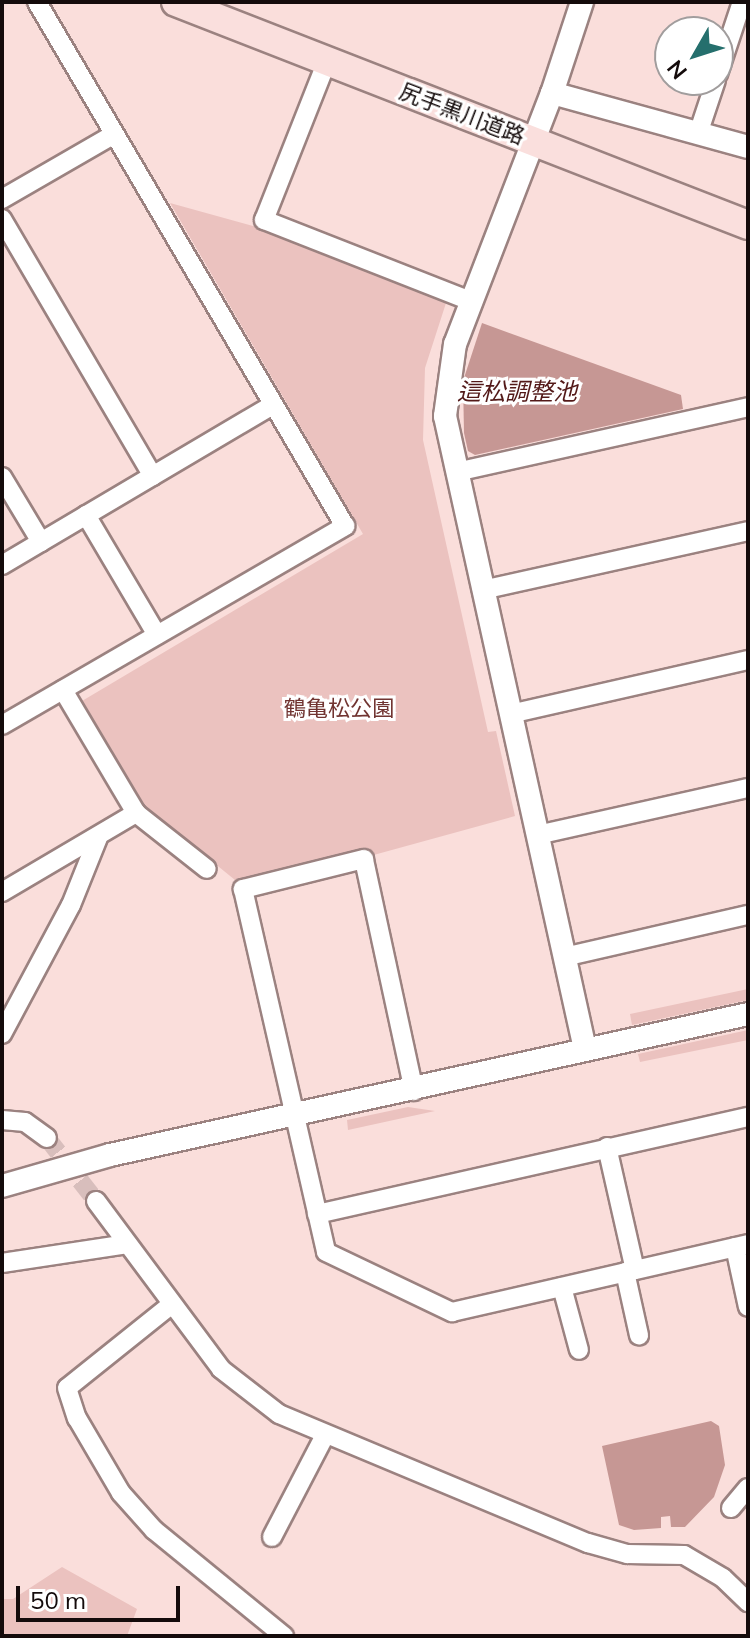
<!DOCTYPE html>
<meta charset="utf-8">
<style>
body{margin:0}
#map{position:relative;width:750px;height:1638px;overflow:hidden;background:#fadedb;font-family:Mulish,"Noto Sans JP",sans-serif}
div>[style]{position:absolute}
.green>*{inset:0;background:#ebc2bf}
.water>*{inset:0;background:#c69794}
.minor-tunnel>*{height:18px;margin-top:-9px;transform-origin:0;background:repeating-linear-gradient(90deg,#d8bebc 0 18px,transparent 0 27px)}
.roads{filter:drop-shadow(2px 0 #9b8280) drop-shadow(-2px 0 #9b8280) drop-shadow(0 2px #9b8280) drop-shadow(0 -2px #9b8280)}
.minor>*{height:18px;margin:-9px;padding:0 9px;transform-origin:9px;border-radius:9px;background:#fff}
.tertiary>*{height:22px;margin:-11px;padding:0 11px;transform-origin:11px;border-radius:11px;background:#fff}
.primary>*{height:28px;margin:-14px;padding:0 14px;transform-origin:14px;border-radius:14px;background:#fadfdd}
span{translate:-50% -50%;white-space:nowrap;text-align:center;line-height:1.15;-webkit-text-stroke:6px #fff;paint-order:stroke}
.street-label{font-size:22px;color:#140b0b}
.park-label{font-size:22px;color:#713431}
.water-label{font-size:24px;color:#531918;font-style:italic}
.frame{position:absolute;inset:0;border:4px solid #140b0b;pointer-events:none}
.north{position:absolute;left:654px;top:16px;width:80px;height:80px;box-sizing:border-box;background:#fff;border:2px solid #a19d9d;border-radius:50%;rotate:231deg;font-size:22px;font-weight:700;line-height:32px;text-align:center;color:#140b0b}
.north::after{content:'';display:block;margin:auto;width:28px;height:36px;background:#256f6d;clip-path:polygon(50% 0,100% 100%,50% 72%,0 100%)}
.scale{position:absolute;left:16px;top:1586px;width:164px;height:36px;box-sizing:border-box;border:4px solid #140b0b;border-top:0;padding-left:10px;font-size:24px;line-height:28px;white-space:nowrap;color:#140b0b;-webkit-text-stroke:6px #fff;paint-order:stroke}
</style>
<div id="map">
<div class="green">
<div style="clip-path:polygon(170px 203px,253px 226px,446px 303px,425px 368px,423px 440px,488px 732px,496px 731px,515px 816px,370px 856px,368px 848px,235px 880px,143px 805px,82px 701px,363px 534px)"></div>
<div style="clip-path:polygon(748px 989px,748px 1000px,632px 1025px,630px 1014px)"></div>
<div style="clip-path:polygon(748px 1030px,748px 1040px,640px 1062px,638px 1054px)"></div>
<div style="clip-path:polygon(408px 1107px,435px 1111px,348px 1130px,347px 1120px)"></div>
<div style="clip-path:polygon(62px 1567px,137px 1609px,127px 1636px,2px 1636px,2px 1599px,13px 1599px)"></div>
</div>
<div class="water">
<div style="clip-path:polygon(482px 323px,681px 395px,683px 409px,475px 455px,468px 451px,464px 433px,463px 381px)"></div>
<div style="clip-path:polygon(711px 1421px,719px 1426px,725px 1465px,714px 1497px,685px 1527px,671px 1527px,670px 1516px,661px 1517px,661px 1528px,634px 1530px,619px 1525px,602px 1446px)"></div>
</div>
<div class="minor-tunnel">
<div style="left:47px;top:1138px;width:80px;rotate:52.1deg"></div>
</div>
<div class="roads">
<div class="minor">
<div style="left:327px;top:61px;width:171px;rotate:111.6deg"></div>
<div style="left:264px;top:220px;width:222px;rotate:21.4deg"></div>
<div style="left:718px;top:74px;width:76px;rotate:-71.6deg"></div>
<div style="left:698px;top:134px;width:57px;rotate:-71.6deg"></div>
<div style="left:2px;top:199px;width:128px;rotate:-30deg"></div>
<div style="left:2px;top:219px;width:298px;rotate:59.6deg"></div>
<div style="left:456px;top:472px;width:299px;rotate:-12.5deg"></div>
<div style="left:2px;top:477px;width:76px;rotate:59deg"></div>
<div style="left:86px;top:515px;width:139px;rotate:59.4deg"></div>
<div style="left:2px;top:565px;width:315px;rotate:-30.6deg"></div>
<div style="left:482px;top:590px;width:272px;rotate:-12.5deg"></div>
<div style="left:63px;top:690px;width:143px;rotate:59.3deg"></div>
<div style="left:136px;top:813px;width:90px;rotate:38.3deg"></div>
<div style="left:510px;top:714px;width:244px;rotate:-12.8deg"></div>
<div style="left:2px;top:725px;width:397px;rotate:-30.1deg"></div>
<div style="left:345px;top:526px;width:608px;rotate:-120.45deg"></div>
<div style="left:537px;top:835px;width:216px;rotate:-12.6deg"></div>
<div style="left:2px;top:892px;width:156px;rotate:-30.5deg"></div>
<div style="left:564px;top:957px;width:189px;rotate:-12.9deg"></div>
<div style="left:2px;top:1034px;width:146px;rotate:-61.9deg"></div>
<div style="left:71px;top:905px;width:72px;rotate:-68.1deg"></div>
<div style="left:414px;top:1091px;width:237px;rotate:-102.2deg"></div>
<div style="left:364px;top:859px;width:125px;rotate:166.1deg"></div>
<div style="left:243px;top:889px;width:372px;rotate:77.1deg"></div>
<div style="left:326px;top:1252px;width:140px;rotate:25.5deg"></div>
<div style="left:452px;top:1312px;width:304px;rotate:-12.9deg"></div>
<div style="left:2px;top:1120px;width:23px;rotate:5deg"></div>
<div style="left:25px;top:1122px;width:27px;rotate:36deg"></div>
<div style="left:607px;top:1147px;width:126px;rotate:77.2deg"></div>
<div style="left:96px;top:1201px;width:209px;rotate:53.3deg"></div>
<div style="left:221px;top:1369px;width:73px;rotate:37.8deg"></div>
<div style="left:279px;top:1414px;width:335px;rotate:22.7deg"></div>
<div style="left:588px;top:1543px;width:41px;rotate:15.8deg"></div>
<div style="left:627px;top:1554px;width:57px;rotate:1deg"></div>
<div style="left:684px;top:1555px;width:45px;rotate:30.5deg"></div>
<div style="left:723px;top:1578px;width:35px;rotate:44deg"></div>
<div style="left:317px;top:1214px;width:442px;rotate:-12.7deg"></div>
<div style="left:735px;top:1247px;width:61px;rotate:77.8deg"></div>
<div style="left:2px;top:1263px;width:127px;rotate:-8.6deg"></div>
<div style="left:625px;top:1272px;width:65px;rotate:77.5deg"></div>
<div style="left:562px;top:1287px;width:65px;rotate:74.9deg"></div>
<div style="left:172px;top:1304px;width:134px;rotate:141.3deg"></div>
<div style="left:67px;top:1388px;width:32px;rotate:72deg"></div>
<div style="left:77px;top:1418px;width:87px;rotate:59.6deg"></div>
<div style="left:121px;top:1493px;width:50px;rotate:48.3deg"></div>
<div style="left:154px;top:1530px;width:168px;rotate:39.2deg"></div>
<div style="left:731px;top:1508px;width:26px;rotate:-50deg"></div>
<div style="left:272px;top:1537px;width:115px;rotate:-62.5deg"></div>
</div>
<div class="tertiary">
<div style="left:582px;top:2px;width:96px;rotate:108.2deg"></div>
<div style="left:552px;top:93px;width:269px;rotate:111.1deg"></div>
<div style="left:455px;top:344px;width:73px;rotate:97.9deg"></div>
<div style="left:445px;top:416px;width:648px;rotate:77.53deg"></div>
<div style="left:552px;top:93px;width:203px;rotate:15.4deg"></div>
<div style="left:2px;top:1186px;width:112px;rotate:-16deg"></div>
<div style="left:110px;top:1155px;width:653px;rotate:-12.46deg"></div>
</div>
<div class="primary">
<div style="left:176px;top:2px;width:614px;rotate:21.3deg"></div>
</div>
</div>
<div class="street-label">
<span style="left:462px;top:114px;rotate:21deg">尻手黒川道路</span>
</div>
<div class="park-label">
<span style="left:339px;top:709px">鶴亀松公園</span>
</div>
<div class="water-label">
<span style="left:517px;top:392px">這松調整池</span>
</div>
<div class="frame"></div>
<div class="north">N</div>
<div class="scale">50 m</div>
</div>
